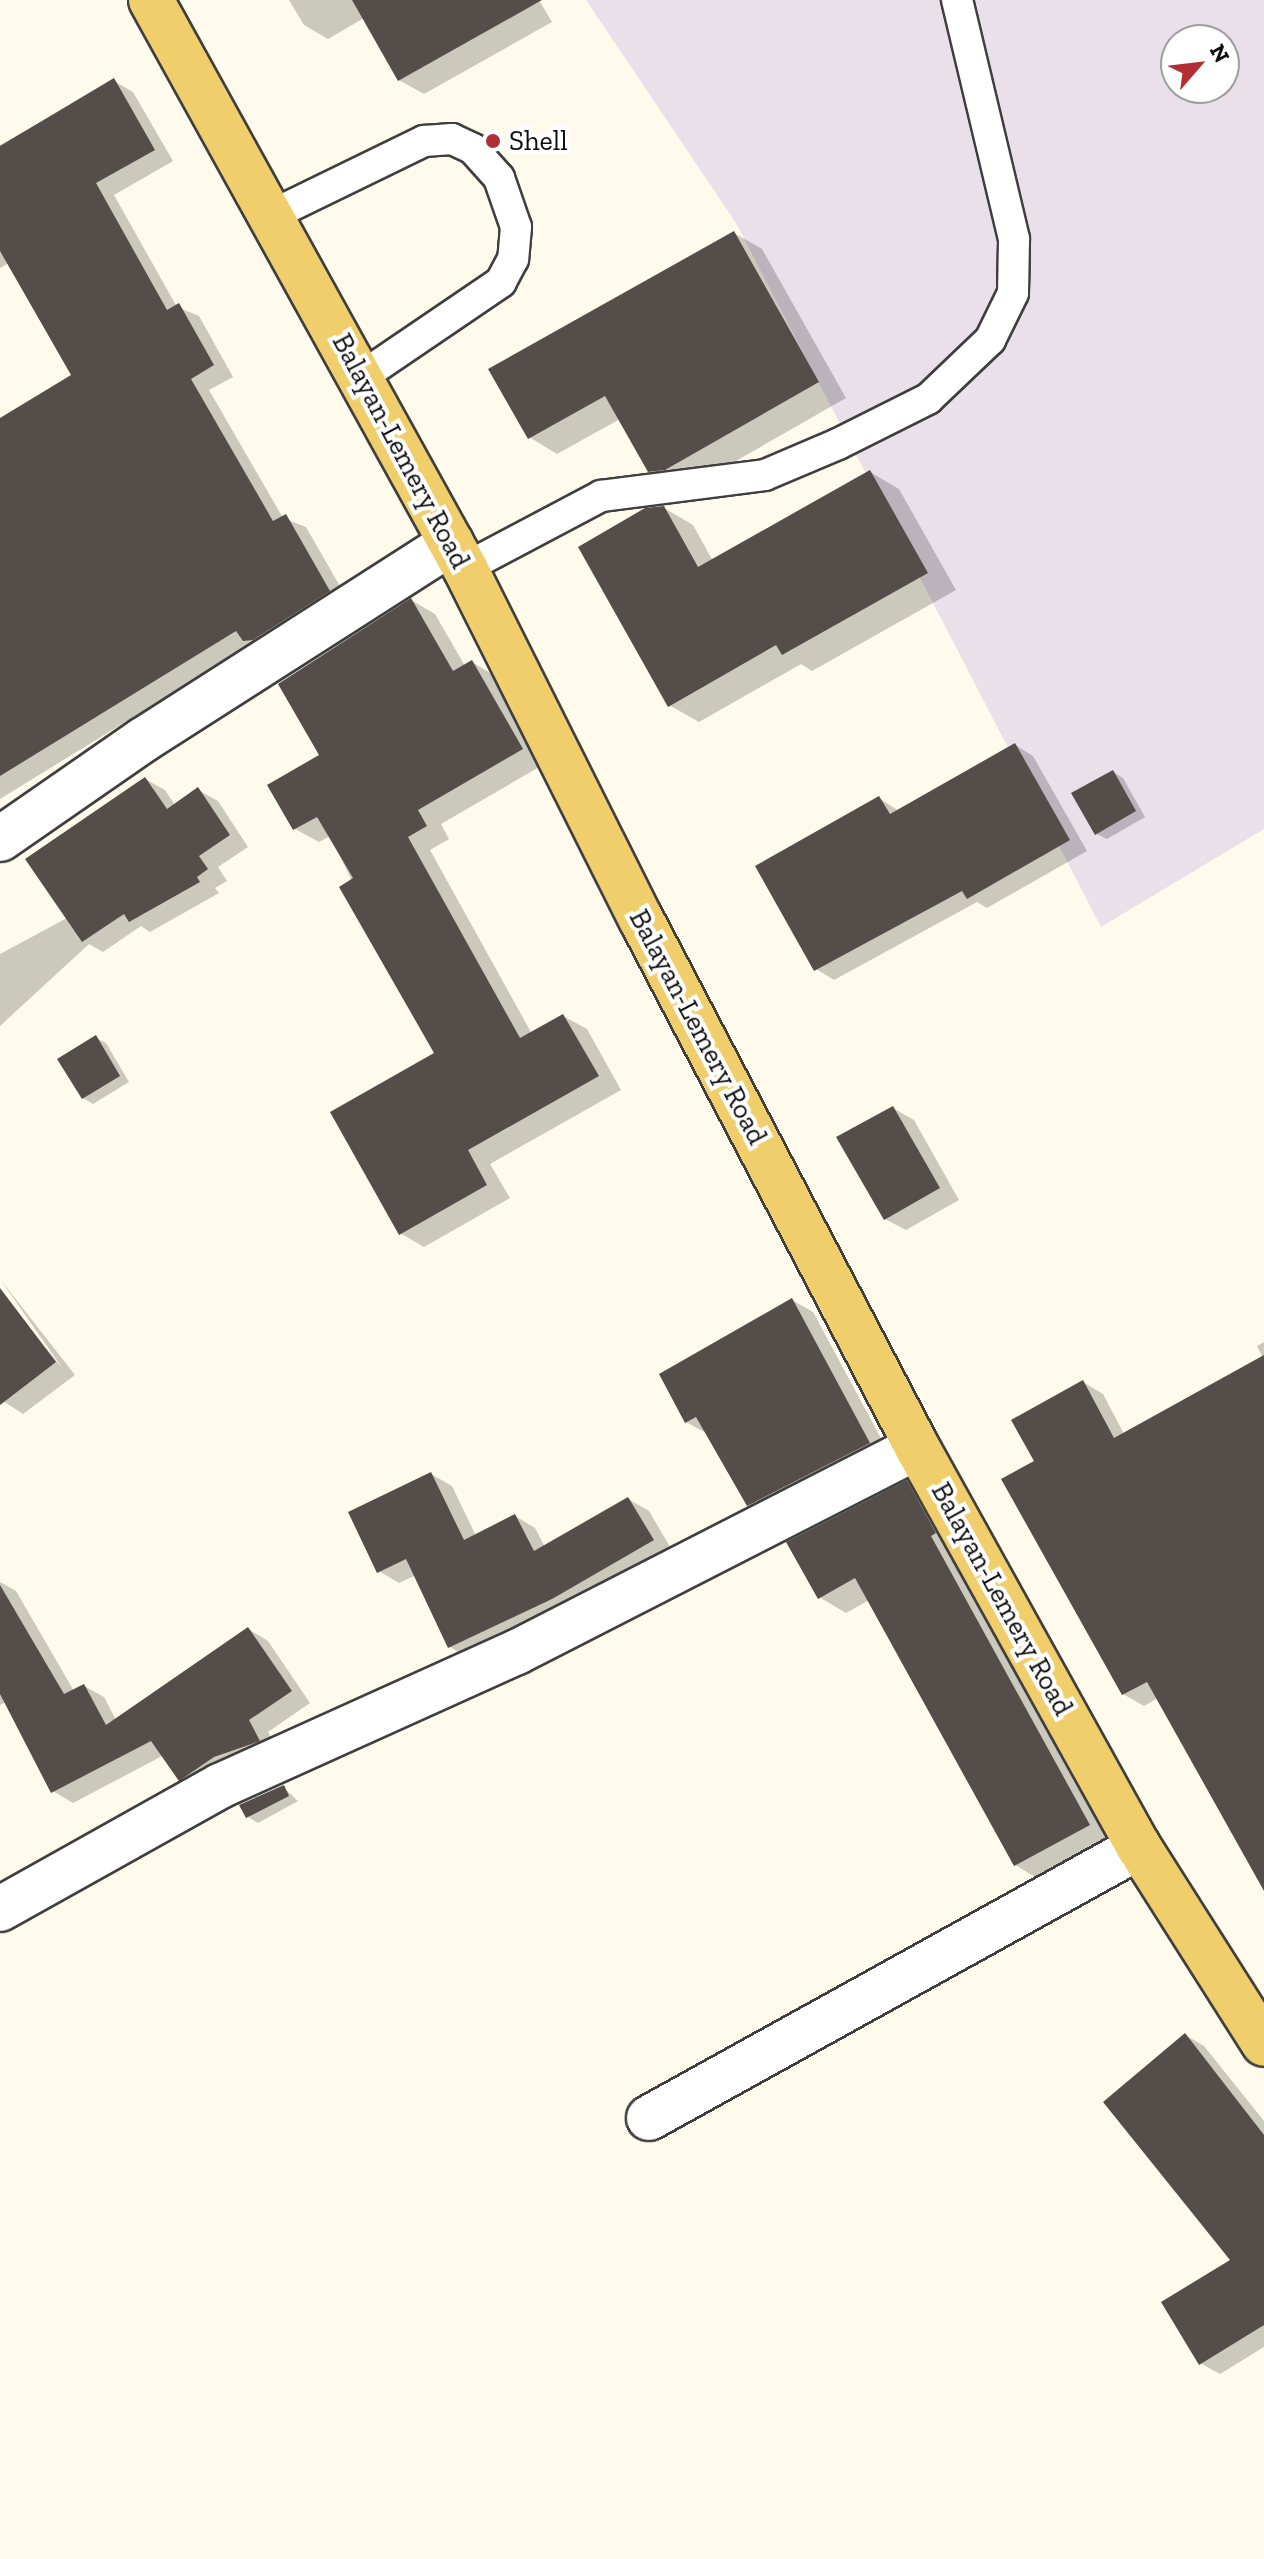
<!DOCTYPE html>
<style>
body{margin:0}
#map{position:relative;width:1264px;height:2559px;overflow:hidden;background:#fefaec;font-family:"Zilla Slab",serif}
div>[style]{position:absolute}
.industrial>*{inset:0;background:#e9e0ea}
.shadow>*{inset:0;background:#0003}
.building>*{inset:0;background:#544d49}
.roads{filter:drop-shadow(2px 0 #3f3f3f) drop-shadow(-2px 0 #3f3f3f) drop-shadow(0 2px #3f3f3f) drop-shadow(0 -2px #3f3f3f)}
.service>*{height:30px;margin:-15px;padding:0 15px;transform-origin:15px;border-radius:15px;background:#fff}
.minor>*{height:44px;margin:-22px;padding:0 22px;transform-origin:22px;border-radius:22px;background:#fff}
.primary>*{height:44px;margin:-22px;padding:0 22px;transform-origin:22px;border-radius:22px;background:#efce6b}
.dots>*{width:22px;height:22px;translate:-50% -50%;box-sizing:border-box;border:4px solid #fff;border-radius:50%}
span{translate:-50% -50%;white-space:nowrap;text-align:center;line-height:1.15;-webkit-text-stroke:8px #fff;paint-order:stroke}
.poi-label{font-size:28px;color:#0c0c0c}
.left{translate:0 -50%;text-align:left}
.street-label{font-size:28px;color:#0c0c0c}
.north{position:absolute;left:1160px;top:24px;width:80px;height:80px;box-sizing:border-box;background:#fff;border:2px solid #9e9e9e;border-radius:50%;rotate:62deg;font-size:22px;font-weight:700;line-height:32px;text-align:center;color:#0c0c0c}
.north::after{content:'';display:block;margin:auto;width:28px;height:36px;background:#b12e35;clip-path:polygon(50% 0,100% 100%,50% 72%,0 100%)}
</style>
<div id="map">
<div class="industrial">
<div style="clip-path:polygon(evenodd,586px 0,1264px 0,1264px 829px,1101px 927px,736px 223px,586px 0,1176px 40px,1224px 40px,1224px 88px,1176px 88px,1176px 40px)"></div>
</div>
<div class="shadow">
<div style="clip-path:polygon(289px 0,539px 0,552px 22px,424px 94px,399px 80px,364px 18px,328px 39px,304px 25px)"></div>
<div style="clip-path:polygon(114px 81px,133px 92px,173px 161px,114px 195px,177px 307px,199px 316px,233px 377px,209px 390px,283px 518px,306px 527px,349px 602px,265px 651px,252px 644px,0 799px,0 421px,74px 375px,9px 263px,0 268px,0 145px)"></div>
<div style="clip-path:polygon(734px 233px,762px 249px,846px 398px,694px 485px,678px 487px,649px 470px,620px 419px,557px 454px,529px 437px)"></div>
<div style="clip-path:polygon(870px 472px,899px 489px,956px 590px,812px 671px,801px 664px,699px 722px,669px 705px,664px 508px,693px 525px,713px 561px)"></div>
<div style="clip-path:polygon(411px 600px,435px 614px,465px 666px,472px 662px,495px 676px,546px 763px,441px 824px,449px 839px,430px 850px,532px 1034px,563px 1016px,587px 1029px,621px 1090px,490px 1164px,510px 1198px,424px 1247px,400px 1233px,437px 1054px,330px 836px,319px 842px,295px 829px,321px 756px)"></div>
<div style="clip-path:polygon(1015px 745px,1033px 756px,1087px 851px,987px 908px,977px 902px,834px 980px,816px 969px,879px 798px,899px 811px)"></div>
<div style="clip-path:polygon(1113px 772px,1123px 778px,1145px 817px,1107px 839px,1097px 834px)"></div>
<div style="clip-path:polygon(145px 779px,165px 790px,175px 805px,198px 790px,218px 801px,248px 847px,218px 867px,227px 881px,215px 888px,219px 893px,150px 932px,141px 926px,103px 952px,89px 944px,0 1026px,0 954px,67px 918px)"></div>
<div style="clip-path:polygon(96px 1038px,106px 1043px,129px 1082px,93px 1104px,83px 1098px)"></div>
<div style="clip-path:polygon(893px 1108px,914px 1120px,959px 1200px,906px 1230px,885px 1219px)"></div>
<div style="clip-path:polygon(0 1279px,75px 1375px,23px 1414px,0 1399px,0 1292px,63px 1369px)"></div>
<div style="clip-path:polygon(792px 1300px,813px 1312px,890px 1455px,769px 1516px,748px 1505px,706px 1433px,686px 1422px)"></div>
<div style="clip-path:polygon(1264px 1342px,1264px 1870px,1248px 1861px,1158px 1698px,1144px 1706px,1123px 1694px,1037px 1462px,1083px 1382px,1103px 1394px,1124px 1434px,1263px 1358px,1257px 1346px)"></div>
<div style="clip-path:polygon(431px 1474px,452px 1486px,476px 1536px,515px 1516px,535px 1528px,545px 1547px,628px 1499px,649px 1511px,673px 1552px,470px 1659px,450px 1647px,416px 1575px,399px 1583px,379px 1571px)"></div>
<div style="clip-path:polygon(907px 1483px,934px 1498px,1116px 1840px,1042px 1881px,1015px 1865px,869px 1600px,846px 1613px,819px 1597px)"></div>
<div style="clip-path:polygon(0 1582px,16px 1591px,74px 1691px,84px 1686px,104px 1697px,116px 1720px,248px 1629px,268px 1641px,310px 1703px,268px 1732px,279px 1752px,200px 1790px,180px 1779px,164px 1755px,73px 1803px,53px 1791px,6px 1702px,0 1705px)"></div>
<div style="clip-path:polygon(283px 1787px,298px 1801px,258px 1823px,248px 1817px)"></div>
<div style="clip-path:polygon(1185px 2035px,1204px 2046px,1264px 2121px,1264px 2347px,1220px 2374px,1200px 2363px,1233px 2260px)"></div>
</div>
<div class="building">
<div style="clip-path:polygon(352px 0,542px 0,398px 81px)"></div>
<div style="clip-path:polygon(114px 78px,155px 150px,96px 183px,167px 310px,179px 303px,214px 365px,191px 379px,273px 521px,286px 514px,330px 591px,253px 640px,243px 641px,236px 631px,0 776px,0 418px,71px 375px,0 251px,0 146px)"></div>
<div style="clip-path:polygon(734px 231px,819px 382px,665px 470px,648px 472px,605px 396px,528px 439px,488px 369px)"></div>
<div style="clip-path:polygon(870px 470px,928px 573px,782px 655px,776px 645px,668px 707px,578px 547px,645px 508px,664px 506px,698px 567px)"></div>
<div style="clip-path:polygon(411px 598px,453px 671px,472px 660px,523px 749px,418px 810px,427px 826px,408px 837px,520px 1038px,563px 1014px,599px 1076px,468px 1150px,487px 1185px,399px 1235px,330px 1112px,434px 1053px,339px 887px,353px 878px,317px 817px,293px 830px,267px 785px,319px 755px,278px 684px)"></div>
<div style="clip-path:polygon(1015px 743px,1070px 840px,967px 899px,962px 891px,814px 971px,755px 866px,879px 796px,890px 814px)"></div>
<div style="clip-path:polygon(1113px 770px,1136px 811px,1095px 835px,1071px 793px)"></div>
<div style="clip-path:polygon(145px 777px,167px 809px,198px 787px,230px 835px,199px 856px,208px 869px,197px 877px,200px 882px,129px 922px,124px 914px,82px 942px,25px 859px)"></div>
<div style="clip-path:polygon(96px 1035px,120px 1076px,82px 1099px,57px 1059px)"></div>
<div style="clip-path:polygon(893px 1106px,940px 1188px,884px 1220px,836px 1137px)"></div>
<div style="clip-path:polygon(0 1288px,56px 1362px,0 1405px)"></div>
<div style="clip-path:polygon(792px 1298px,870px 1443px,747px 1506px,696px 1417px,685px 1423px,659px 1374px)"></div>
<div style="clip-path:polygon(1264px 1355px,1264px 1891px,1147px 1682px,1122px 1695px,1001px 1479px,1034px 1461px,1011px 1420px,1083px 1380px,1114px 1438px)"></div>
<div style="clip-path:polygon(431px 1472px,464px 1540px,515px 1514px,534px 1551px,628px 1497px,654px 1540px,552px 1599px,448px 1648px,406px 1559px,377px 1573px,348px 1512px)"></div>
<div style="clip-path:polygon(907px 1480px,936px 1533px,931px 1536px,1090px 1825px,1014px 1866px,855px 1578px,818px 1599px,786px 1542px)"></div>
<div style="clip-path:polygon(0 1585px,64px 1694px,84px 1684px,106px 1725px,248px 1627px,292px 1691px,249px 1720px,260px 1741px,214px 1757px,179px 1781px,151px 1741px,51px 1793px,0 1694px)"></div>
<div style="clip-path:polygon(284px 1785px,289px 1796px,246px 1818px,239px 1805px)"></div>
<div style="clip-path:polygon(1185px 2033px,1264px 2135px,1264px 2325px,1199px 2365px,1161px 2302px,1230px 2260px,1103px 2102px)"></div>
</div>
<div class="roads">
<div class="service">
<div style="left:272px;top:215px;width:169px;rotate:-26deg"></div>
<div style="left:424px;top:141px;width:28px;rotate:-4deg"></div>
<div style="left:452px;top:139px;width:23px;rotate:25deg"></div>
<div style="left:473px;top:149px;width:39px;rotate:48deg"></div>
<div style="left:499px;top:178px;width:52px;rotate:70.9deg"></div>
<div style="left:516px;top:227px;width:32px;rotate:95deg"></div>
<div style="left:513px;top:259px;width:26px;rotate:118deg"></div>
<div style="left:501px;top:282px;width:169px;rotate:145.8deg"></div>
<div style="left:465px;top:568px;width:154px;rotate:-27.9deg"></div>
<div style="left:601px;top:496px;width:165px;rotate:-7.3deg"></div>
<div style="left:765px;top:475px;width:79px;rotate:-23deg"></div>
<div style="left:838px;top:444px;width:101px;rotate:-26.6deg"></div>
<div style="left:928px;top:399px;width:86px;rotate:-43.6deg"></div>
<div style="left:990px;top:340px;width:52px;rotate:-63.9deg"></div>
<div style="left:1013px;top:293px;width:54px;rotate:-88.9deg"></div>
<div style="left:1014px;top:239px;width:246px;rotate:-103.4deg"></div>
</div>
<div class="minor">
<div style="left:0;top:839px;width:174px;rotate:-34.7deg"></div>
<div style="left:143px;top:740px;width:366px;rotate:-32.6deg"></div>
<div style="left:0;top:1909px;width:252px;rotate:-29.2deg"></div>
<div style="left:220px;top:1786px;width:326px;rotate:-24.3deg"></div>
<div style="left:517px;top:1652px;width:449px;rotate:-27.1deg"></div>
<div style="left:649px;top:2118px;width:560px;rotate:-28.95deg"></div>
</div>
<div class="primary">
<div style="left:151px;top:0;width:649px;rotate:61.07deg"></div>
<div style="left:465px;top:568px;width:393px;rotate:63.4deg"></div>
<div style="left:641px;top:919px;width:596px;rotate:62.4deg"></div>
<div style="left:917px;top:1447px;width:457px;rotate:61deg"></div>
<div style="left:1139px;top:1847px;width:233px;rotate:57.6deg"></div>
</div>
</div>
<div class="dots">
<div style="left:493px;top:141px;background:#b12e35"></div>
</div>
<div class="poi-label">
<span class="left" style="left:509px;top:141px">Shell</span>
</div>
<div class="street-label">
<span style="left:401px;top:451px;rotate:62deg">Balayan-Lemery Road</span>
<span style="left:698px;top:1027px;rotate:62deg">Balayan-Lemery Road</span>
<span style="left:1002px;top:1599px;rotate:61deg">Balayan-Lemery Road</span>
</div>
<div class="north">N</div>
</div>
